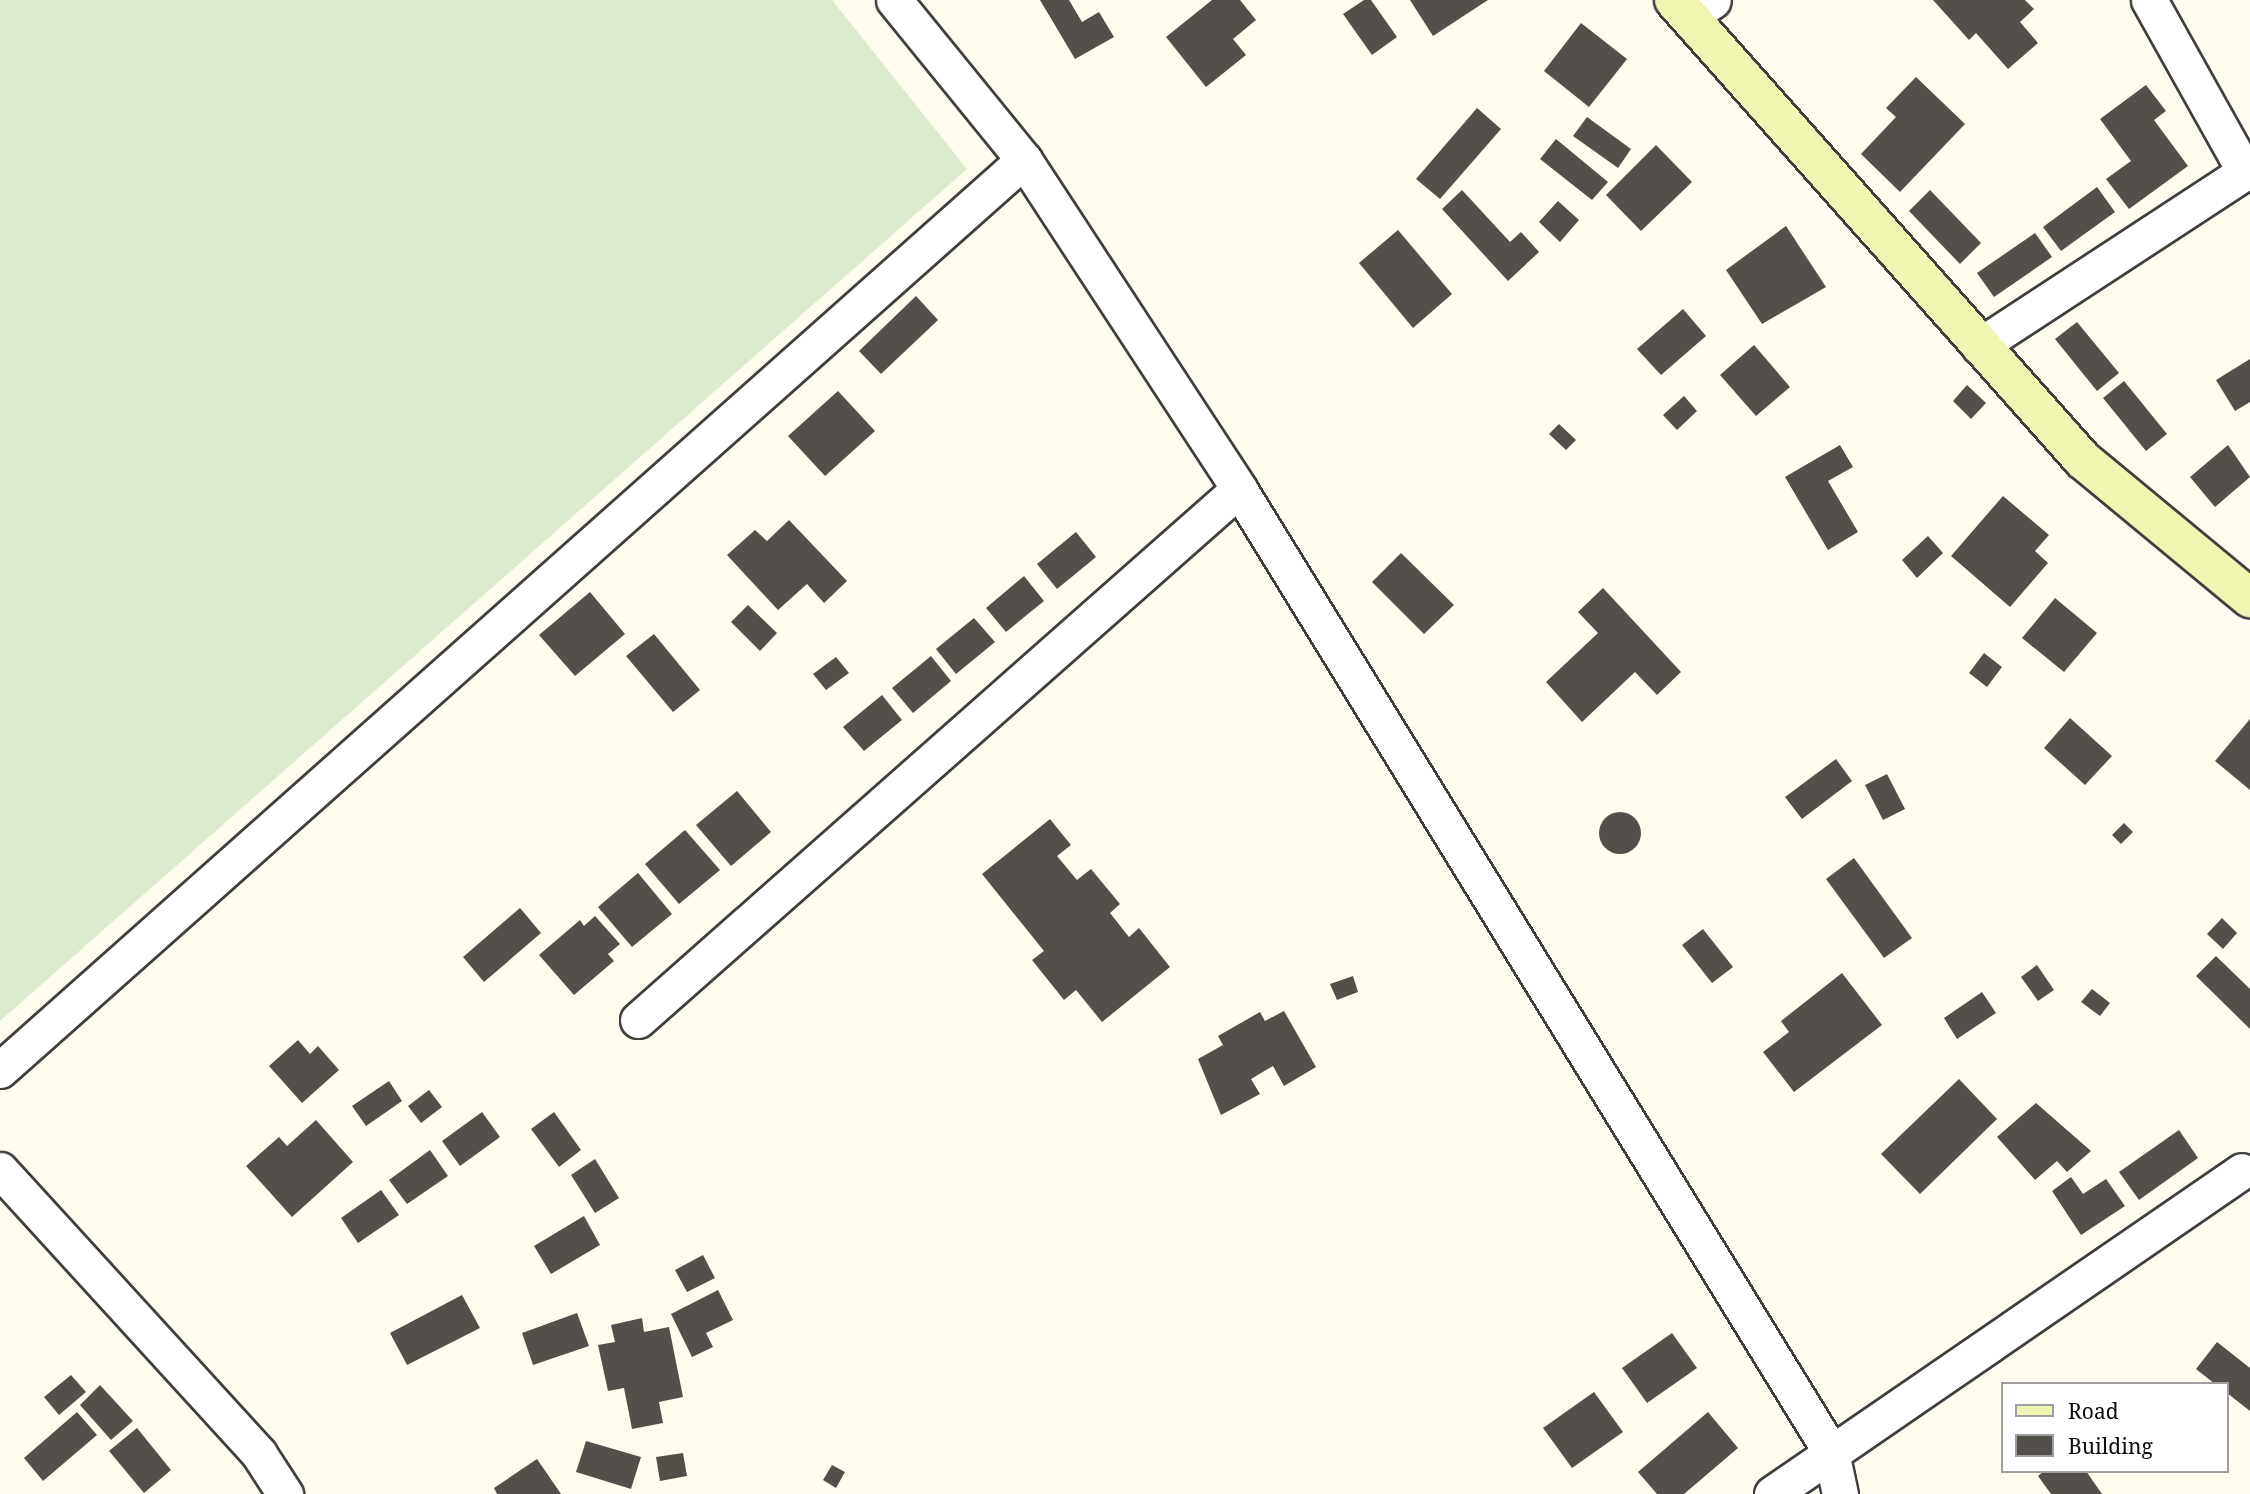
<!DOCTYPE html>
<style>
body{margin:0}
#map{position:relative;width:2250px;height:1494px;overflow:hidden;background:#fdfcee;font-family:"Noto Serif",serif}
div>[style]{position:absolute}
.pitch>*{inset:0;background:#dbebcc}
.building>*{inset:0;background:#534f4a}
.round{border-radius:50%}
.roads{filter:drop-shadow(2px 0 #3f3f3f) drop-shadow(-2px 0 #3f3f3f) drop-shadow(0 2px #3f3f3f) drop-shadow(0 -2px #3f3f3f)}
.street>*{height:35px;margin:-17.5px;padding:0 17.5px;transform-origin:17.5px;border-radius:17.5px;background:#fff}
.secondary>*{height:38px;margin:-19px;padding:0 19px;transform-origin:19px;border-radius:19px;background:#f0f5b1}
span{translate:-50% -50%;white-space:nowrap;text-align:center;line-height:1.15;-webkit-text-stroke:7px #fff;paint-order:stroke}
.legend{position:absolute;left:2001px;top:1382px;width:228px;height:91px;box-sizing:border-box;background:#fff;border:2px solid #9e9e9e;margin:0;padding:9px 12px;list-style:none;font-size:21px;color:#0c0c0c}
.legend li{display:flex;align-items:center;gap:14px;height:35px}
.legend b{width:35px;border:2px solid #9e9e9e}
</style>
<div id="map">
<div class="pitch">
<div style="clip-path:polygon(0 0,832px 0,967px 169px,0 1021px)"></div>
</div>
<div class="building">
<div style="clip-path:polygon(1040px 0,1069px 0,1082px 22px,1099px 12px,1114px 37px,1075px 59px)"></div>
<div style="clip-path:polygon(1212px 0,1240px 0,1256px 20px,1233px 39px,1246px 55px,1206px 87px,1166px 37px)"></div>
<div style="clip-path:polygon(1364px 0,1371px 0,1397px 37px,1372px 55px,1343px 14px)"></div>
<div style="clip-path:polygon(1410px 0,1488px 0,1433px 36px)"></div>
<div style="clip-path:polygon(1933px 0,2025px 0,2034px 9px,2020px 22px,2038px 43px,2008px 69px,1976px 33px,1969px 40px)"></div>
<div style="clip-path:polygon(1581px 23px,1627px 59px,1589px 107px,1544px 71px)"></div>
<div style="clip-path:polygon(1916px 77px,1965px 124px,1900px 192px,1861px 154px,1896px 117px,1886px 108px)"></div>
<div style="clip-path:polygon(2146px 85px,2166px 111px,2154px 120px,2188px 166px,2129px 209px,2106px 179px,2131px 161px,2100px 119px)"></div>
<div style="clip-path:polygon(1477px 108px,1501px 129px,1440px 199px,1416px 179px)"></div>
<div style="clip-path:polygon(1587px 117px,1631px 149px,1618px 168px,1573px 136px)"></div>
<div style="clip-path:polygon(1556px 139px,1608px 182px,1592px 200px,1540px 159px)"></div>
<div style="clip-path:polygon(1656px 145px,1692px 182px,1641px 231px,1606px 195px)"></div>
<div style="clip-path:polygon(2097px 187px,2115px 212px,2061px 251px,2043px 227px)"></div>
<div style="clip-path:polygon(1462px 190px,1510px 242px,1521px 232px,1539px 252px,1508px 281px,1442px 209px)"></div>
<div style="clip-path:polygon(1930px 190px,1981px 243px,1960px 264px,1909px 211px)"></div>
<div style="clip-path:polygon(1558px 201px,1579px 220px,1560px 242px,1539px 222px)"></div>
<div style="clip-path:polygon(1786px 226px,1826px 287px,1762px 324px,1726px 270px)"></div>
<div style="clip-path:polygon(1398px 230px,1452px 294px,1413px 328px,1359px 263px)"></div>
<div style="clip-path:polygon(2035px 233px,2052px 257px,1994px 297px,1977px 273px)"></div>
<div style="clip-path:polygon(916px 296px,938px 320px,881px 374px,859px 351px)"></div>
<div style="clip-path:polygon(1683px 309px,1706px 336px,1661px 375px,1637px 349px)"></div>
<div style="clip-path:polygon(2077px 322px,2119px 373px,2097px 391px,2055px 339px)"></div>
<div style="clip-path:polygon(1754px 345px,1790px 387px,1756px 416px,1720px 375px)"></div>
<div style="clip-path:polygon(2250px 359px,2250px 402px,2235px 411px,2216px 380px)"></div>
<div style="clip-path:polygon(2124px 381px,2167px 434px,2146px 451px,2103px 398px)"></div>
<div style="clip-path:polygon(1967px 385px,1986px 403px,1971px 419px,1953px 401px)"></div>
<div style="clip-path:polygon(838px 391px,875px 431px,825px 476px,788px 436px)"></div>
<div style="clip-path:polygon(1684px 396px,1697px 411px,1677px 430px,1663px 415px)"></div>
<div style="clip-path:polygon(1559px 424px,1576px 440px,1566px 450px,1549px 434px)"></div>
<div style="clip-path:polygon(1840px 445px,1853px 467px,1828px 481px,1858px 532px,1828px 550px,1785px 477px)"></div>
<div style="clip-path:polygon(2228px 445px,2250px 477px,2215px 507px,2190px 477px)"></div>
<div style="clip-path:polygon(2003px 496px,2049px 535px,2035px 551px,2048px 563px,2010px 607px,1951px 556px)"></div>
<div style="clip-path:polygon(789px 520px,847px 581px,824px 603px,807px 584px,778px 610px,727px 555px,755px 530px,767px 541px)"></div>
<div style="clip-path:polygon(1076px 532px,1096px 557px,1057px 589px,1037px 564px)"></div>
<div style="clip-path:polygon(1928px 536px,1943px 553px,1917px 578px,1902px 560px)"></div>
<div style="clip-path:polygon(1401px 553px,1454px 605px,1424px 634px,1372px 582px)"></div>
<div style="clip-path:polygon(1024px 576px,1044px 601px,1006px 632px,986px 608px)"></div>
<div style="clip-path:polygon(1603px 588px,1681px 672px,1657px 695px,1635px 672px,1582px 722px,1546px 682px,1598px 633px,1578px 612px)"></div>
<div style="clip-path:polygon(590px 592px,625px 634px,575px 676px,539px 635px)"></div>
<div style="clip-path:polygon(2055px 598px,2097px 633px,2064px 672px,2022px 638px)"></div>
<div style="clip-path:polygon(748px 605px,777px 633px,760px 651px,731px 622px)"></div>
<div style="clip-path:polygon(974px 618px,995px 642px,956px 674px,936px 649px)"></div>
<div style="clip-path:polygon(654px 634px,700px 690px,673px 712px,626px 656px)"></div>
<div style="clip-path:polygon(1984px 653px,2002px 667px,1987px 687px,1969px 673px)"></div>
<div style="clip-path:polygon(931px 656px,951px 681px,913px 713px,892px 688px)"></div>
<div style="clip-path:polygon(836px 657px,849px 673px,826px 690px,813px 674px)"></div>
<div style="clip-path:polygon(882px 695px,902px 720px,864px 751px,843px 727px)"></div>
<div style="clip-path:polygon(2070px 718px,2112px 756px,2085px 785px,2044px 748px)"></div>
<div style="clip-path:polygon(2250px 719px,2250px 790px,2215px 761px)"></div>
<div style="clip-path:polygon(1836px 759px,1852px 781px,1802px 819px,1785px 797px)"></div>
<div style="clip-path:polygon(1887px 774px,1905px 809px,1883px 820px,1865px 785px)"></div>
<div style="clip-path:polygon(737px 791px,771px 832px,731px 866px,696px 825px)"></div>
<div class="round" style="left:1599px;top:812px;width:42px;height:42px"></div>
<div style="clip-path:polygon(1050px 819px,1071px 845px,1057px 856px,1077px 880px,1091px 869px,1120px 904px,1110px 913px,1129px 937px,1139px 928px,1170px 967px,1102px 1022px,1076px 990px,1064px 1000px,1032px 960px,1044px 951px,982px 874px)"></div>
<div style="clip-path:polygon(2124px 823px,2133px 832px,2121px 844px,2112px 835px)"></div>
<div style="clip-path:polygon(685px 830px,720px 870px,679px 904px,645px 864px)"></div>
<div style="clip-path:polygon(1854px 858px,1912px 938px,1884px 958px,1826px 879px)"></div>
<div style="clip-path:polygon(638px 873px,672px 914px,632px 947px,598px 907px)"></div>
<div style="clip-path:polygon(520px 908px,541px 933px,484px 982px,463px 957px)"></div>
<div style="clip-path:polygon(595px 916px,620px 944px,608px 954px,614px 961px,574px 995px,539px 955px,580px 920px,584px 926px)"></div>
<div style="clip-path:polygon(2222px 918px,2237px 933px,2223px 949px,2207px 934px)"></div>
<div style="clip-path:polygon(1703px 929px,1733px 967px,1712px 983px,1682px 945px)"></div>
<div style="clip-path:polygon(2216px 956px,2250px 989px,2250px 1029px,2196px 976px)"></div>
<div style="clip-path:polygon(2037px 965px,2054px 990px,2038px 1001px,2021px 977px)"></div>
<div style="clip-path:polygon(1842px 973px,1882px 1025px,1794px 1092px,1763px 1052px,1789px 1032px,1781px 1021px)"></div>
<div style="clip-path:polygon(1353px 976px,1358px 992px,1337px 1000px,1330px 984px)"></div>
<div style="clip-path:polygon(2092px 989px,2110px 1003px,2100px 1016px,2081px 1002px)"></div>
<div style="clip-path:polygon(1982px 992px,1996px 1013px,1957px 1039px,1944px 1018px)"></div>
<div style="clip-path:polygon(1284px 1011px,1316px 1067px,1284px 1086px,1273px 1066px,1251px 1079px,1260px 1094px,1221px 1115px,1198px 1059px,1223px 1045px,1218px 1036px,1260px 1012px,1265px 1021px)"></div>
<div style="clip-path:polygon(298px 1040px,310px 1054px,318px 1046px,339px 1070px,302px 1103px,269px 1066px)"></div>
<div style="clip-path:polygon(1959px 1079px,1997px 1119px,1920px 1194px,1881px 1154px)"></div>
<div style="clip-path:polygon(389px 1081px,402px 1101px,366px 1126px,352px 1106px)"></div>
<div style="clip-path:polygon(429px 1090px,442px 1107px,421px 1123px,408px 1106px)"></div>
<div style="clip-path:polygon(2036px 1103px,2091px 1151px,2067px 1172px,2057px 1161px,2035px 1180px,1997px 1137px)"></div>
<div style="clip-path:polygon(482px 1112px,500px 1137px,460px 1166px,442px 1141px)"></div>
<div style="clip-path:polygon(554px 1112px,581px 1150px,559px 1167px,531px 1129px)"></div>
<div style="clip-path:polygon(316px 1120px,353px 1162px,292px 1217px,246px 1166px,279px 1137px,287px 1146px)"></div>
<div style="clip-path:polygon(2179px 1130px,2198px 1158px,2139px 1200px,2119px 1172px)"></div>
<div style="clip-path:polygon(430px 1150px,448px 1176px,407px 1204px,389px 1180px)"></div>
<div style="clip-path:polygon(595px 1159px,619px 1198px,595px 1213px,571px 1175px)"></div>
<div style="clip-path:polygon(2071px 1177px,2083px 1194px,2106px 1179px,2125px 1206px,2081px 1235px,2052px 1191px)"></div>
<div style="clip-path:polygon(381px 1190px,399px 1215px,358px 1243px,341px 1218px)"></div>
<div style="clip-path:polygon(584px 1216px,600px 1245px,551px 1274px,534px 1246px)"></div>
<div style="clip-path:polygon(703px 1255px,715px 1278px,687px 1292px,675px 1270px)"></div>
<div style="clip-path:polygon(718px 1290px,733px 1320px,706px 1333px,713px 1347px,692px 1357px,671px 1314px)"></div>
<div style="clip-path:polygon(462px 1295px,480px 1328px,407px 1365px,390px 1333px)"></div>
<div style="clip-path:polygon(577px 1313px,589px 1346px,533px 1365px,522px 1333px)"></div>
<div style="clip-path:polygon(642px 1318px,644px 1332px,669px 1327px,683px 1397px,659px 1402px,663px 1423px,632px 1429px,624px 1388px,608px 1391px,598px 1345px,615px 1342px,611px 1325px)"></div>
<div style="clip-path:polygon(1672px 1333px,1697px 1368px,1647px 1403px,1622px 1368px)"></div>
<div style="clip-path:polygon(2217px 1342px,2250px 1368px,2250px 1411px,2227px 1393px,2227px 1384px,2215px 1384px,2196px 1369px)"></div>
<div style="clip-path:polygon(71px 1375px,86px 1392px,59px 1415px,44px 1397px)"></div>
<div style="clip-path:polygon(100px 1385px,133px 1421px,111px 1440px,80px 1405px)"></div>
<div style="clip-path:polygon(1594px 1392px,1623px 1432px,1572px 1468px,1543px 1428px)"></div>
<div style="clip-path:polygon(77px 1412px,97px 1435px,43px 1481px,24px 1458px)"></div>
<div style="clip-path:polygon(1708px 1412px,1738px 1448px,1684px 1494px,1657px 1494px,1638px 1472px)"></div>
<div style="clip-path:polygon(137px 1428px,171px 1470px,144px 1493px,109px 1451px)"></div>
<div style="clip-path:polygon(586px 1441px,641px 1457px,631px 1489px,576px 1472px)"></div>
<div style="clip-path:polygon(683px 1453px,687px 1476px,660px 1481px,656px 1457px)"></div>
<div style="clip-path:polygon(537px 1459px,561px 1494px,497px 1494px,494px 1488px)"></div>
<div style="clip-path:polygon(832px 1465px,845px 1472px,836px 1488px,823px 1480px)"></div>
<div style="clip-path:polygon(2044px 1471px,2086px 1471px,2102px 1494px,2051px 1494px,2038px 1476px)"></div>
</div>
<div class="roads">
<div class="street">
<div style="left:894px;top:0;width:206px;rotate:50.9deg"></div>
<div style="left:1024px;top:160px;width:393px;rotate:56.8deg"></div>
<div style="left:1239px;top:489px;width:1130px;rotate:58.42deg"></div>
<div style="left:1831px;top:1452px;width:43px;rotate:77.9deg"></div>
<div style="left:2149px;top:0;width:197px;rotate:60.8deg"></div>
<div style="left:1689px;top:17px;width:29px;rotate:-35deg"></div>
<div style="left:1979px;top:346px;width:324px;rotate:-33.2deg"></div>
<div style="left:638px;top:1020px;width:802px;rotate:-41.46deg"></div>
<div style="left:0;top:1070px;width:1370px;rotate:-41.63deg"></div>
<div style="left:0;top:1170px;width:384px;rotate:47.6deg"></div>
<div style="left:259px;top:1454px;width:48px;rotate:57deg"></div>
<div style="left:1772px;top:1494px;width:570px;rotate:-34.5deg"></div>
</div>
<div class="secondary">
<div style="left:1674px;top:0;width:616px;rotate:48.36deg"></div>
<div style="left:2083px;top:460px;width:217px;rotate:39.6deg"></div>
</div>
</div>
<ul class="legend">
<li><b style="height:9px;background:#f0f5b1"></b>Road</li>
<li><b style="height:19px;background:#534f4a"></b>Building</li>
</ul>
</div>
